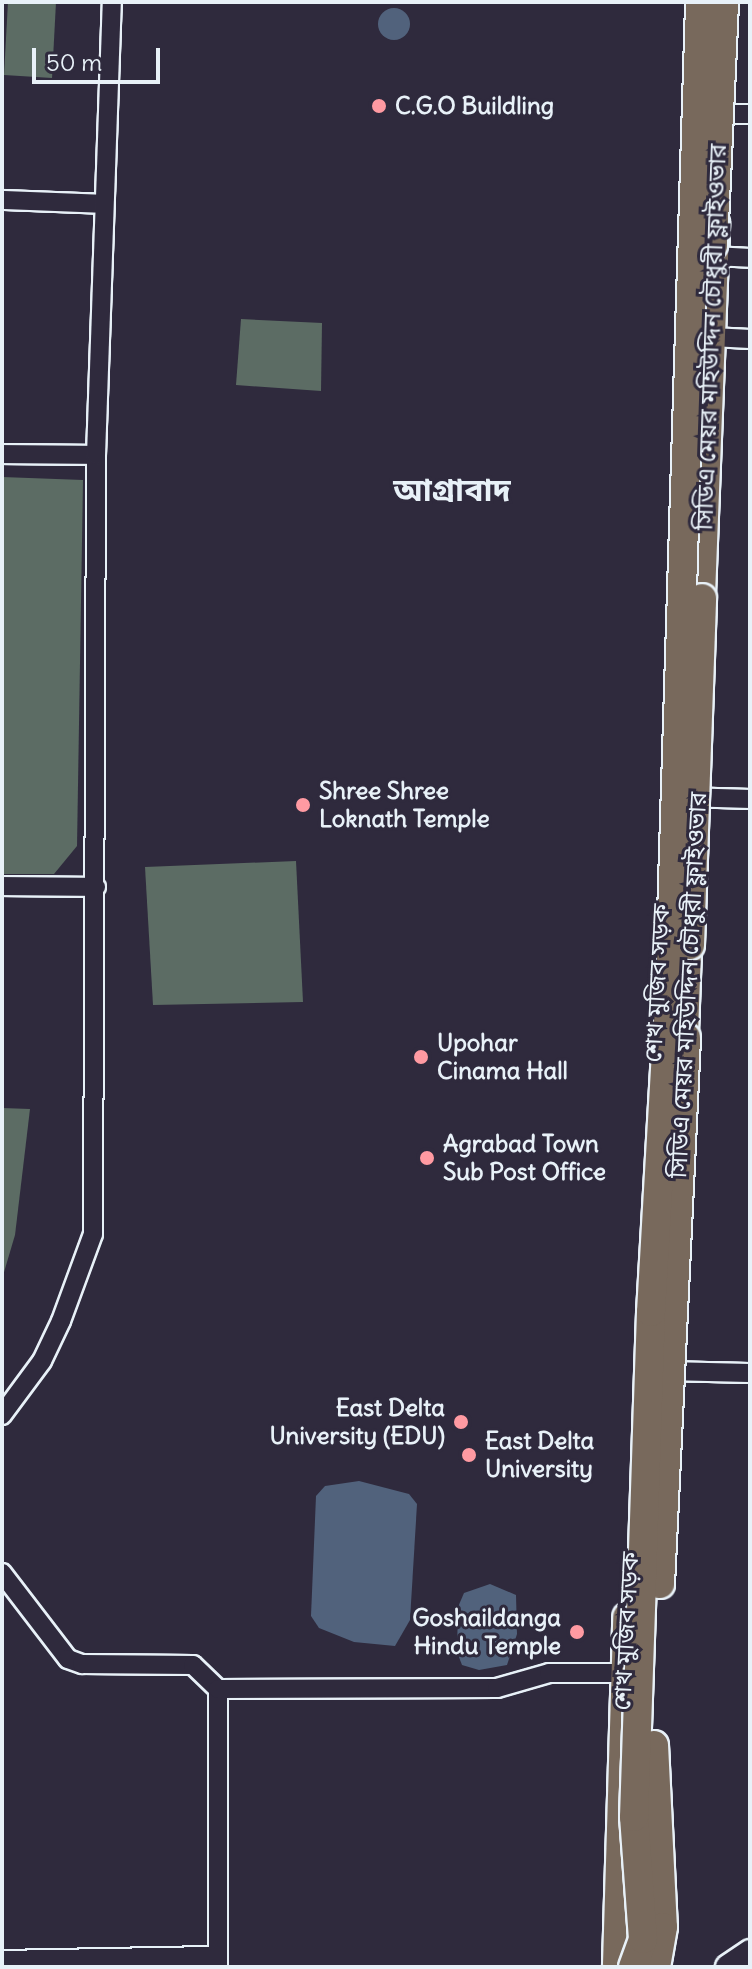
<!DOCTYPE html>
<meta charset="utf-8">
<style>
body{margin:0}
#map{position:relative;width:752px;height:1969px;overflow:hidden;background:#2f2a3d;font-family:Delius,"Noto Sans Bengali",sans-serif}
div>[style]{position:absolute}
.green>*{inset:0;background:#5c6c64}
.water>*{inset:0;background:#51627c}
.round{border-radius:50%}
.roads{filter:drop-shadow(2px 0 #e8f1f8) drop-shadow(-2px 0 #e8f1f8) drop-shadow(0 2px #e8f1f8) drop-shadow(0 -2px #e8f1f8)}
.minor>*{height:18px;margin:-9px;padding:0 9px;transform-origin:9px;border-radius:9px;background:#2f2a3d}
.secondary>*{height:24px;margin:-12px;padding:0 12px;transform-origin:12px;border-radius:12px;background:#2f2a3d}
.trunk>*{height:28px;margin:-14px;padding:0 14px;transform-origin:14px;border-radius:14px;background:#78695c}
.bridges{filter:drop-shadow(2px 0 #e8f1f8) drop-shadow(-2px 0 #e8f1f8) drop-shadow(0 2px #e8f1f8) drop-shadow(0 -2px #e8f1f8)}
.trunk-bridge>*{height:28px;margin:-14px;padding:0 14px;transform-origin:14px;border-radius:14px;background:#78695c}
.dots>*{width:22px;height:22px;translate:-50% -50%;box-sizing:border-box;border:4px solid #2f2a3d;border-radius:50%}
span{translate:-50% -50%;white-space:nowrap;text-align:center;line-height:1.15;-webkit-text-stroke:6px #2f2a3d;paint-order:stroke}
.poi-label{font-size:24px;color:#e8f1f8;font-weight:700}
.left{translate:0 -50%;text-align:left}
.right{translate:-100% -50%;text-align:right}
.street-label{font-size:24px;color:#e8f1f8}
.district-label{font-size:32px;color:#e8f1f8;font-weight:700}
.frame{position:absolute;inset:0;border:4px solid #e8f1f8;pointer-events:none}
.scale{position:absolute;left:32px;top:48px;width:128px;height:36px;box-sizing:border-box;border:4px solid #e8f1f8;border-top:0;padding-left:10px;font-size:24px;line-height:28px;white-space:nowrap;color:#e8f1f8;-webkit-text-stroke:6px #2f2a3d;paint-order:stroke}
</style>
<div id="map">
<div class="green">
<div style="clip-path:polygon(8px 2px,56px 2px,52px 78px,4px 75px)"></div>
<div style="clip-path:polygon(241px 319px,322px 323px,321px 391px,236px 385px)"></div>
<div style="clip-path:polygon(2px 477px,83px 480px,77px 846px,54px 874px,2px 874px)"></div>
<div style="clip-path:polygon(296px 861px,303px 1002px,153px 1005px,145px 867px)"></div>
<div style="clip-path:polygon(2px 1108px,30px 1109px,15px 1235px,2px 1279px)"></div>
</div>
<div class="water">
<div class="round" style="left:378px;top:8px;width:32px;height:32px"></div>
<div style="clip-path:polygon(359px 1481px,409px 1494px,417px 1504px,410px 1620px,395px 1646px,354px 1642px,319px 1628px,311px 1616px,316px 1496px,325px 1486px)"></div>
<div style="clip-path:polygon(490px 1584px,516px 1595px,517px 1634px,507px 1665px,479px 1670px,462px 1665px,457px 1652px,458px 1607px,464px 1593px)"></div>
</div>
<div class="roads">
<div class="minor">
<div style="left:718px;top:114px;width:32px"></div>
<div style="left:2px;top:200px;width:102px;rotate:2.2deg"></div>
<div style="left:714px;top:256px;width:36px;rotate:3deg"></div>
<div style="left:712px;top:337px;width:38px;rotate:3deg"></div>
<div style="left:2px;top:454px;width:94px;rotate:0.6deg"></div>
<div style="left:685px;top:797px;width:65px;rotate:1.8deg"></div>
<div style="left:2px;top:886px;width:94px;rotate:0.6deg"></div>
<div style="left:666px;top:1371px;width:84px;rotate:1.4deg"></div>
<div style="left:2px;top:1415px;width:67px;rotate:-53.5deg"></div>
<div style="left:42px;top:1361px;width:44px;rotate:-64.6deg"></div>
<div style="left:61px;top:1321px;width:93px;rotate:-69.8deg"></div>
<div style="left:93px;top:1234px;width:779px;rotate:-89.78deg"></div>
<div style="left:96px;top:455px;width:453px;rotate:-88deg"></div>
<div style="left:2px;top:1573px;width:108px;rotate:52.5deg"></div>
<div style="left:68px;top:1659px;width:15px;rotate:20deg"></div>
<div style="left:82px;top:1664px;width:111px;rotate:0.5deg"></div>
<div style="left:193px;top:1665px;width:35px;rotate:44deg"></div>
<div style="left:2px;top:1960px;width:216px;rotate:-1.1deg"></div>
<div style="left:218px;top:1967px;width:278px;rotate:-90deg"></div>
<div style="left:218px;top:1689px;width:279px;rotate:-0.2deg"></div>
<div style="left:497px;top:1688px;width:54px;rotate:-16.1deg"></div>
<div style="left:549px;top:1673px;width:75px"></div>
</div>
<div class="secondary">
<div style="left:728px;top:1967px;width:27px;rotate:-34deg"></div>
</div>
<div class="trunk">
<div style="left:700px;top:621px;width:398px;rotate:-87.8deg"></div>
<div style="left:683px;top:1060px;width:138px;rotate:-87.9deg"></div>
<div style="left:617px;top:1964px;width:347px;rotate:-88.3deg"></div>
</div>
</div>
<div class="bridges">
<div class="trunk-bridge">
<div style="left:713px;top:245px;width:243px;rotate:-87.4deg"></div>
<div style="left:690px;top:945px;width:347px;rotate:-88deg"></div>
<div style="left:660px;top:1584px;width:547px;rotate:-87.27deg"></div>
<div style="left:654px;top:1745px;width:182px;rotate:87.2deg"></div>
<div style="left:663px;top:1927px;width:41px;rotate:99.9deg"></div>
<div style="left:633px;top:1967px;width:30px;rotate:-70deg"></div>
<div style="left:643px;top:1939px;width:122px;rotate:-94.2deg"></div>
<div style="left:634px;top:1817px;width:505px;rotate:-88.07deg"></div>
<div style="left:651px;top:1312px;width:332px;rotate:-86.7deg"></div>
<div style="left:670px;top:981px;width:979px;rotate:-88.24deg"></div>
</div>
</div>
<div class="dots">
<div style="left:379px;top:106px;background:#ff9aa2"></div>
<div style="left:303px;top:805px;background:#ff9aa2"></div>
<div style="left:421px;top:1057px;background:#ff9aa2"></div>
<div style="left:427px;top:1158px;background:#ff9aa2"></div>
<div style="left:461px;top:1422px;background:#ff9aa2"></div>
<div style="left:469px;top:1455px;background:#ff9aa2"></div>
<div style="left:577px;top:1632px;background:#ff9aa2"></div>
</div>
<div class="poi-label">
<span class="left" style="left:395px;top:106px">C.G.O Buildling</span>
<span class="left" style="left:319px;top:805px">Shree Shree<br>Loknath Temple</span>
<span class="left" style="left:437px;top:1057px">Upohar<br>Cinama Hall</span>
<span class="left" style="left:443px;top:1158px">Agrabad Town<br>Sub Post Office</span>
<span class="right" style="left:445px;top:1422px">East Delta<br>University (EDU)</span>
<span class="left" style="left:485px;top:1455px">East Delta<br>University</span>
<span class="right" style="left:561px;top:1632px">Goshaildanga<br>Hindu Temple</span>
</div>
<div class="street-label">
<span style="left:711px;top:337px;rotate:-88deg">সিডিএ মেয়র মহিউদ্দিন চৌধুরী ফ্লাইওভার</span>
<span style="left:657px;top:983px;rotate:-87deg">শেখ মুজিব সড়ক</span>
<span style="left:688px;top:985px;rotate:-87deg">সিডিএ মেয়র মহিউদ্দিন চৌধুরী ফ্লাইওভার</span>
<span style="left:626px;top:1631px;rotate:-87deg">শেখ মুজিব সড়ক</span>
</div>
<div class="district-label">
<span style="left:452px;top:490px">আগ্রাবাদ</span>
</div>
<div class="frame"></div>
<div class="scale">50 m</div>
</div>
